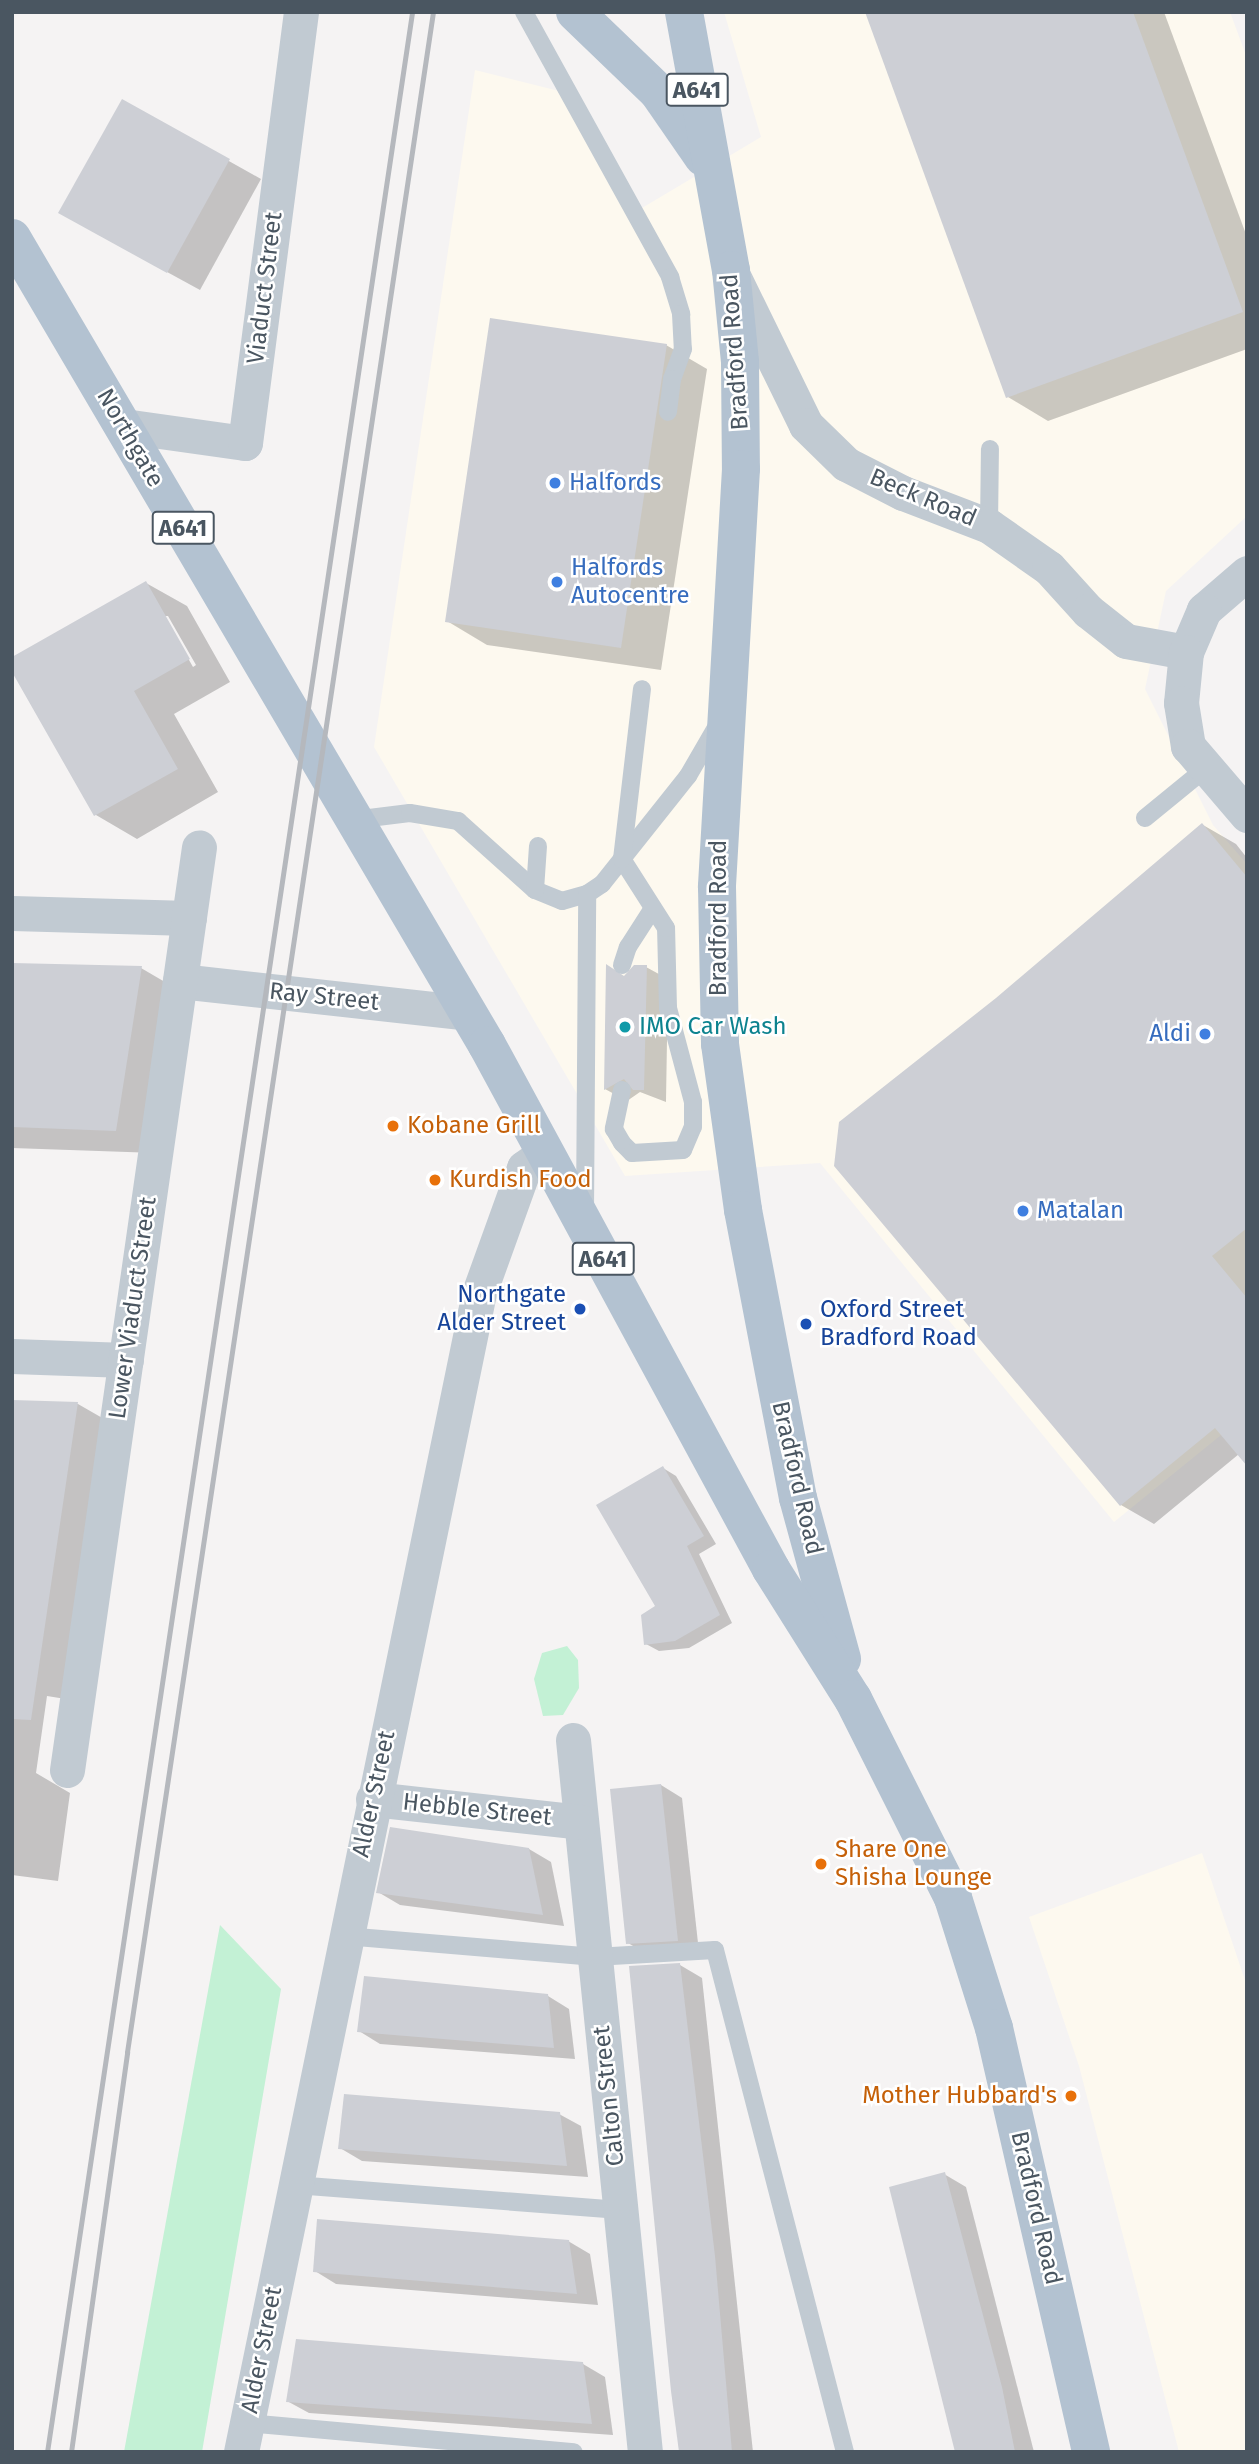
<!DOCTYPE html>
<style>
body{margin:0}
#map{position:relative;width:1259px;height:2464px;overflow:hidden;background:#f5f3f3;font-family:"Fira Sans",sans-serif}
div>[style]{position:absolute}
.commercial>*{inset:0;background:#fdf9ef}
.green>*{inset:0;background:#c3f1d5}
.shadow>*{inset:0;background:#0003}
.building>*{inset:0;background:#cdcfd5}
.service>*{height:18px;margin:-9px;padding:0 9px;transform-origin:9px;border-radius:9px;background:#c1cad2}
.minor>*{height:35px;margin:-17.5px;padding:0 17.5px;transform-origin:17.5px;border-radius:17.5px;background:#c1cad2}
.primary>*{height:38px;margin:-19px;padding:0 19px;transform-origin:19px;border-radius:19px;background:#b3c2d1}
.rail>*{height:5px;margin:-2.5px;padding:0 2.5px;transform-origin:2.5px;border-radius:2.5px;background:#b5b8bd}
.dots>*{width:19px;height:19px;translate:-50% -50%;box-sizing:border-box;border:4px solid #fff;border-radius:50%}
span{translate:-50% -50%;white-space:nowrap;text-align:center;line-height:1.15;-webkit-text-stroke:5px #fff;paint-order:stroke}
.shield-label span{padding:2px 5px;background:#fff;border:2px solid;border-radius:5px;-webkit-text-stroke-width:0}
.shield-label{font-size:23px;color:#4a5661;font-weight:700}
.street-label{font-size:24px;color:#4a5661}
.shop-label{font-size:24px;color:#366cbe}
.left{translate:0 -50%;text-align:left}
.right{translate:-100% -50%;text-align:right}
.culture-label{font-size:24px;color:#0d838f}
.food-label{font-size:24px;color:#c56008}
.transit-label{font-size:24px;color:#164399}
.frame{position:absolute;inset:0;border:14px solid #4a5661;pointer-events:none}
</style>
<div id="map">
<div class="commercial">
<div style="clip-path:polygon(724px 12px,1230px 12px,1247px 58px,1247px 516px,1166px 591px,1145px 689px,1213px 825px,1247px 864px,1247px 1414px,1114px 1522px,820px 1163px,625px 1176px,374px 747px,475px 70px,571px 94px,637px 211px,761px 137px)"></div>
<div style="clip-path:polygon(1202px 1853px,1247px 1986px,1247px 2452px,1179px 2452px,1079px 2066px,1029px 1917px)"></div>
</div>
<div class="green">
<div style="clip-path:polygon(567px 1646px,578px 1660px,579px 1688px,563px 1715px,543px 1716px,534px 1679px,542px 1653px)"></div>
<div style="clip-path:polygon(220px 1925px,281px 1989px,202px 2452px,124px 2452px)"></div>
</div>
<div class="shadow">
<div style="clip-path:polygon(866px 12px,1164px 12px,1247px 237px,1247px 349px,1048px 421px,1008px 397px)"></div>
<div style="clip-path:polygon(122px 101px,261px 179px,200px 290px,92px 231px)"></div>
<div style="clip-path:polygon(666px 345px,707px 369px,661px 670px,487px 645px,447px 621px)"></div>
<div style="clip-path:polygon(evenodd,146px 583px,187px 606px,230px 682px,174px 714px,218px 792px,137px 839px,96px 815px,12px 669px,146px 583px,164px 616px,168px 616px,196px 665px,193px 667px,164px 616px)"></div>
<div style="clip-path:polygon(1203px 825px,1236px 844px,1247px 858px,1247px 1464px,1239px 1454px,1154px 1524px,1121px 1505px,836px 1165px,997px 999px)"></div>
<div style="clip-path:polygon(12px 965px,141px 968px,182px 992px,156px 1153px,12px 1148px)"></div>
<div style="clip-path:polygon(646px 967px,668px 979px,666px 1102px,640px 1092px,627px 1101px,605px 1089px,625px 977px)"></div>
<div style="clip-path:polygon(12px 1402px,78px 1404px,118px 1427px,78px 1701px,47px 1696px,36px 1773px,70px 1793px,58px 1881px,12px 1875px)"></div>
<div style="clip-path:polygon(663px 1468px,676px 1476px,716px 1544px,699px 1554px,732px 1623px,689px 1648px,659px 1651px,646px 1644px,657px 1607px)"></div>
<div style="clip-path:polygon(661px 1785px,682px 1798px,699px 1952px,649px 1955px,628px 1943px)"></div>
<div style="clip-path:polygon(529px 1849px,551px 1862px,564px 1926px,400px 1905px,378px 1892px)"></div>
<div style="clip-path:polygon(680px 1965px,702px 1978px,753px 2452px,681px 2452px)"></div>
<div style="clip-path:polygon(548px 1996px,569px 2009px,575px 2059px,380px 2044px,359px 2031px)"></div>
<div style="clip-path:polygon(559px 2114px,581px 2126px,588px 2177px,362px 2161px,340px 2148px)"></div>
<div style="clip-path:polygon(944px 2174px,966px 2187px,1034px 2452px,957px 2452px)"></div>
<div style="clip-path:polygon(568px 2241px,590px 2254px,598px 2305px,336px 2284px,315px 2271px)"></div>
<div style="clip-path:polygon(583px 2364px,605px 2377px,613px 2435px,309px 2413px,287px 2401px)"></div>
</div>
<div class="building">
<div style="clip-path:polygon(865px 12px,1133px 12px,1243px 312px,1006px 398px)"></div>
<div style="clip-path:polygon(122px 99px,230px 159px,167px 273px,58px 213px)"></div>
<div style="clip-path:polygon(490px 318px,667px 344px,621px 648px,445px 622px)"></div>
<div style="clip-path:polygon(146px 581px,190px 659px,134px 691px,178px 769px,94px 816px,12px 672px,12px 657px)"></div>
<div style="clip-path:polygon(1202px 823px,1247px 877px,1247px 1228px,1212px 1256px,1247px 1298px,1247px 1466px,1215px 1428px,1120px 1506px,834px 1166px,839px 1122px,996px 998px)"></div>
<div style="clip-path:polygon(12px 963px,142px 966px,116px 1131px,12px 1127px)"></div>
<div style="clip-path:polygon(606px 964px,624px 976px,634px 965px,647px 965px,644px 1090px,633px 1090px,624px 1079px,604px 1090px)"></div>
<div style="clip-path:polygon(12px 1400px,78px 1402px,31px 1720px,12px 1719px)"></div>
<div style="clip-path:polygon(663px 1466px,704px 1536px,687px 1546px,720px 1615px,675px 1641px,644px 1645px,641px 1615px,655px 1606px,596px 1505px)"></div>
<div style="clip-path:polygon(661px 1784px,678px 1941px,626px 1944px,610px 1789px)"></div>
<div style="clip-path:polygon(390px 1827px,529px 1848px,543px 1915px,376px 1893px)"></div>
<div style="clip-path:polygon(680px 1963px,715px 2256px,732px 2452px,679px 2452px,671px 2391px,629px 1966px)"></div>
<div style="clip-path:polygon(364px 1976px,548px 1994px,554px 2048px,357px 2032px)"></div>
<div style="clip-path:polygon(344px 2094px,560px 2112px,567px 2166px,338px 2149px)"></div>
<div style="clip-path:polygon(945px 2172px,1002px 2387px,1015px 2452px,955px 2452px,889px 2187px)"></div>
<div style="clip-path:polygon(317px 2219px,569px 2240px,577px 2294px,313px 2272px)"></div>
<div style="clip-path:polygon(296px 2339px,583px 2362px,592px 2424px,286px 2402px)"></div>
</div>
<div class="service">
<div style="left:524px;top:12px;width:303px;rotate:61.1deg"></div>
<div style="left:670px;top:277px;width:39px;rotate:73deg"></div>
<div style="left:681px;top:314px;width:35px;rotate:87deg"></div>
<div style="left:683px;top:349px;width:32px;rotate:110deg"></div>
<div style="left:672px;top:379px;width:33px;rotate:97deg"></div>
<div style="left:989px;top:526px;width:77px;rotate:-89.3deg"></div>
<div style="left:1145px;top:818px;width:77px;rotate:-39.2deg"></div>
<div style="left:353px;top:820px;width:57px;rotate:-7deg"></div>
<div style="left:410px;top:813px;width:49px;rotate:9.5deg"></div>
<div style="left:458px;top:821px;width:103px;rotate:41.9deg"></div>
<div style="left:535px;top:890px;width:29px;rotate:22deg"></div>
<div style="left:562px;top:901px;width:26px;rotate:-16deg"></div>
<div style="left:587px;top:894px;width:18px;rotate:-34deg"></div>
<div style="left:602px;top:884px;width:138px;rotate:-51.5deg"></div>
<div style="left:688px;top:776px;width:58px;rotate:-59.9deg"></div>
<div style="left:535px;top:890px;width:44px;rotate:-86.1deg"></div>
<div style="left:622px;top:965px;width:19px;rotate:-72deg"></div>
<div style="left:628px;top:947px;width:46px;rotate:-57.3deg"></div>
<div style="left:622px;top:1090px;width:40px;rotate:102deg"></div>
<div style="left:614px;top:1129px;width:16px;rotate:60deg"></div>
<div style="left:622px;top:1143px;width:14px;rotate:45deg"></div>
<div style="left:632px;top:1153px;width:51px;rotate:-3.4deg"></div>
<div style="left:683px;top:1150px;width:25px;rotate:-67deg"></div>
<div style="left:693px;top:1127px;width:25px;rotate:-90deg"></div>
<div style="left:693px;top:1102px;width:97px;rotate:-104.9deg"></div>
<div style="left:668px;top:1008px;width:80px;rotate:-91.4deg"></div>
<div style="left:666px;top:928px;width:82px;rotate:-122.5deg"></div>
<div style="left:622px;top:859px;width:171px;rotate:-83.3deg"></div>
<div style="left:585px;top:1212px;width:318px;rotate:-89.6deg"></div>
<div style="left:345px;top:1936px;width:251px;rotate:4.8deg"></div>
<div style="left:595px;top:1957px;width:120px;rotate:-3.3deg"></div>
<div style="left:715px;top:1950px;width:519px;rotate:75.48deg"></div>
<div style="left:295px;top:2185px;width:326px;rotate:4.4deg"></div>
<div style="left:247px;top:2423px;width:328px;rotate:5.1deg"></div>
</div>
<div class="minor">
<div style="left:735px;top:280px;width:161px;rotate:63.9deg"></div>
<div style="left:806px;top:425px;width:56px;rotate:44.3deg"></div>
<div style="left:846px;top:464px;width:64px;rotate:27deg"></div>
<div style="left:903px;top:493px;width:92px;rotate:21deg"></div>
<div style="left:989px;top:526px;width:73px;rotate:35deg"></div>
<div style="left:1049px;top:568px;width:58px;rotate:47.8deg"></div>
<div style="left:1088px;top:611px;width:48px;rotate:38.3deg"></div>
<div style="left:1126px;top:641px;width:61px;rotate:10.4deg"></div>
<div style="left:124px;top:426px;width:122px;rotate:8deg"></div>
<div style="left:245px;top:443px;width:435px;rotate:-82.6deg"></div>
<div style="left:1247px;top:573px;width:57px;rotate:139.3deg"></div>
<div style="left:1204px;top:610px;width:46px;rotate:113.2deg"></div>
<div style="left:1186px;top:652px;width:51px;rotate:95.6deg"></div>
<div style="left:1181px;top:703px;width:44px;rotate:80.8deg"></div>
<div style="left:1188px;top:746px;width:91px;rotate:49.5deg"></div>
<div style="left:12px;top:913px;width:177px;rotate:1.6deg"></div>
<div style="left:180px;top:981px;width:290px;rotate:6.3deg"></div>
<div style="left:12px;top:1356px;width:114px;rotate:2deg"></div>
<div style="left:573px;top:1740px;width:716px;rotate:84.23deg"></div>
<div style="left:67px;top:1770px;width:932px;rotate:-81.86deg"></div>
<div style="left:373px;top:1799px;width:209px;rotate:6.3deg"></div>
<div style="left:241px;top:2452px;width:1183px;rotate:-78.4deg"></div>
<div style="left:479px;top:1293px;width:133px;rotate:-70.2deg"></div>
<div style="left:524px;top:1168px;width:26px;rotate:-36deg"></div>
</div>
<div class="primary">
<div style="left:575px;top:12px;width:115px;rotate:43.9deg"></div>
<div style="left:658px;top:92px;width:79px;rotate:55.3deg"></div>
<div style="left:684px;top:12px;width:262px;rotate:79.7deg"></div>
<div style="left:731px;top:270px;width:92px;rotate:84.4deg"></div>
<div style="left:740px;top:362px;width:107px;rotate:89.5deg"></div>
<div style="left:741px;top:469px;width:419px;rotate:93.3deg"></div>
<div style="left:717px;top:887px;width:157px;rotate:88.9deg"></div>
<div style="left:720px;top:1044px;width:168px;rotate:82.1deg"></div>
<div style="left:743px;top:1210px;width:293px;rotate:79.2deg"></div>
<div style="left:798px;top:1498px;width:167px;rotate:74.7deg"></div>
<div style="left:12px;top:238px;width:936px;rotate:59.52deg"></div>
<div style="left:487px;top:1045px;width:596px;rotate:61.54deg"></div>
<div style="left:771px;top:1569px;width:154px;rotate:57.8deg"></div>
<div style="left:853px;top:1699px;width:223px;rotate:63.3deg"></div>
<div style="left:953px;top:1898px;width:136px;rotate:72.5deg"></div>
<div style="left:994px;top:2028px;width:435px;rotate:77.1deg"></div>
</div>
<div class="rail">
<div style="left:47px;top:2452px;width:2467px;rotate:-81.49deg"></div>
<div style="left:71px;top:2452px;width:404px;rotate:-82deg"></div>
<div style="left:127px;top:2052px;width:2063px;rotate:-81.47deg"></div>
</div>
<div class="dots">
<div style="left:555px;top:483px;background:#3f7fe0"></div>
<div style="left:557px;top:582px;background:#3f7fe0"></div>
<div style="left:625px;top:1027px;background:#0f9aa8"></div>
<div style="left:1205px;top:1034px;background:#3f7fe0"></div>
<div style="left:393px;top:1126px;background:#e8710a"></div>
<div style="left:435px;top:1180px;background:#e8710a"></div>
<div style="left:1023px;top:1211px;background:#3f7fe0"></div>
<div style="left:580px;top:1309px;background:#1a4fb4"></div>
<div style="left:806px;top:1324px;background:#1a4fb4"></div>
<div style="left:821px;top:1864px;background:#e8710a"></div>
<div style="left:1071px;top:2096px;background:#e8710a"></div>
</div>
<div class="shield-label">
<span style="left:697px;top:90px">A641</span>
<span style="left:183px;top:528px">A641</span>
<span style="left:603px;top:1259px">A641</span>
</div>
<div class="street-label">
<span style="left:265px;top:288px;rotate:-83deg">Viaduct Street</span>
<span style="left:735px;top:352px;rotate:-94deg">Bradford Road</span>
<span style="left:130px;top:438px;rotate:60deg">Northgate</span>
<span style="left:923px;top:498px;rotate:23deg">Beck Road</span>
<span style="left:719px;top:918px;rotate:-90deg">Bradford Road</span>
<span style="left:324px;top:997px;rotate:6deg">Ray Street</span>
<span style="left:133px;top:1308px;rotate:-82deg">Lower Viaduct Street</span>
<span style="left:797px;top:1478px;rotate:77deg">Bradford Road</span>
<span style="left:374px;top:1794px;rotate:-78deg">Alder Street</span>
<span style="left:477px;top:1810px;rotate:6deg">Hebble Street</span>
<span style="left:609px;top:2096px;rotate:-96deg">Calton Street</span>
<span style="left:1036px;top:2208px;rotate:77deg">Bradford Road</span>
<span style="left:262px;top:2350px;rotate:-79deg">Alder Street</span>
</div>
<div class="shop-label">
<span class="left" style="left:569px;top:483px">Halfords</span>
<span class="left" style="left:571px;top:582px">Halfords<br>Autocentre</span>
<span class="right" style="left:1191px;top:1034px">Aldi</span>
<span class="left" style="left:1037px;top:1211px">Matalan</span>
</div>
<div class="culture-label">
<span class="left" style="left:639px;top:1027px">IMO Car Wash</span>
</div>
<div class="food-label">
<span class="left" style="left:407px;top:1126px">Kobane Grill</span>
<span class="left" style="left:449px;top:1180px">Kurdish Food</span>
<span class="left" style="left:835px;top:1864px">Share One<br>Shisha Lounge</span>
<span class="right" style="left:1057px;top:2096px">Mother Hubbard's</span>
</div>
<div class="transit-label">
<span class="right" style="left:566px;top:1309px">Northgate<br>Alder Street</span>
<span class="left" style="left:820px;top:1324px">Oxford Street<br>Bradford Road</span>
</div>
<div class="frame"></div>
</div>
